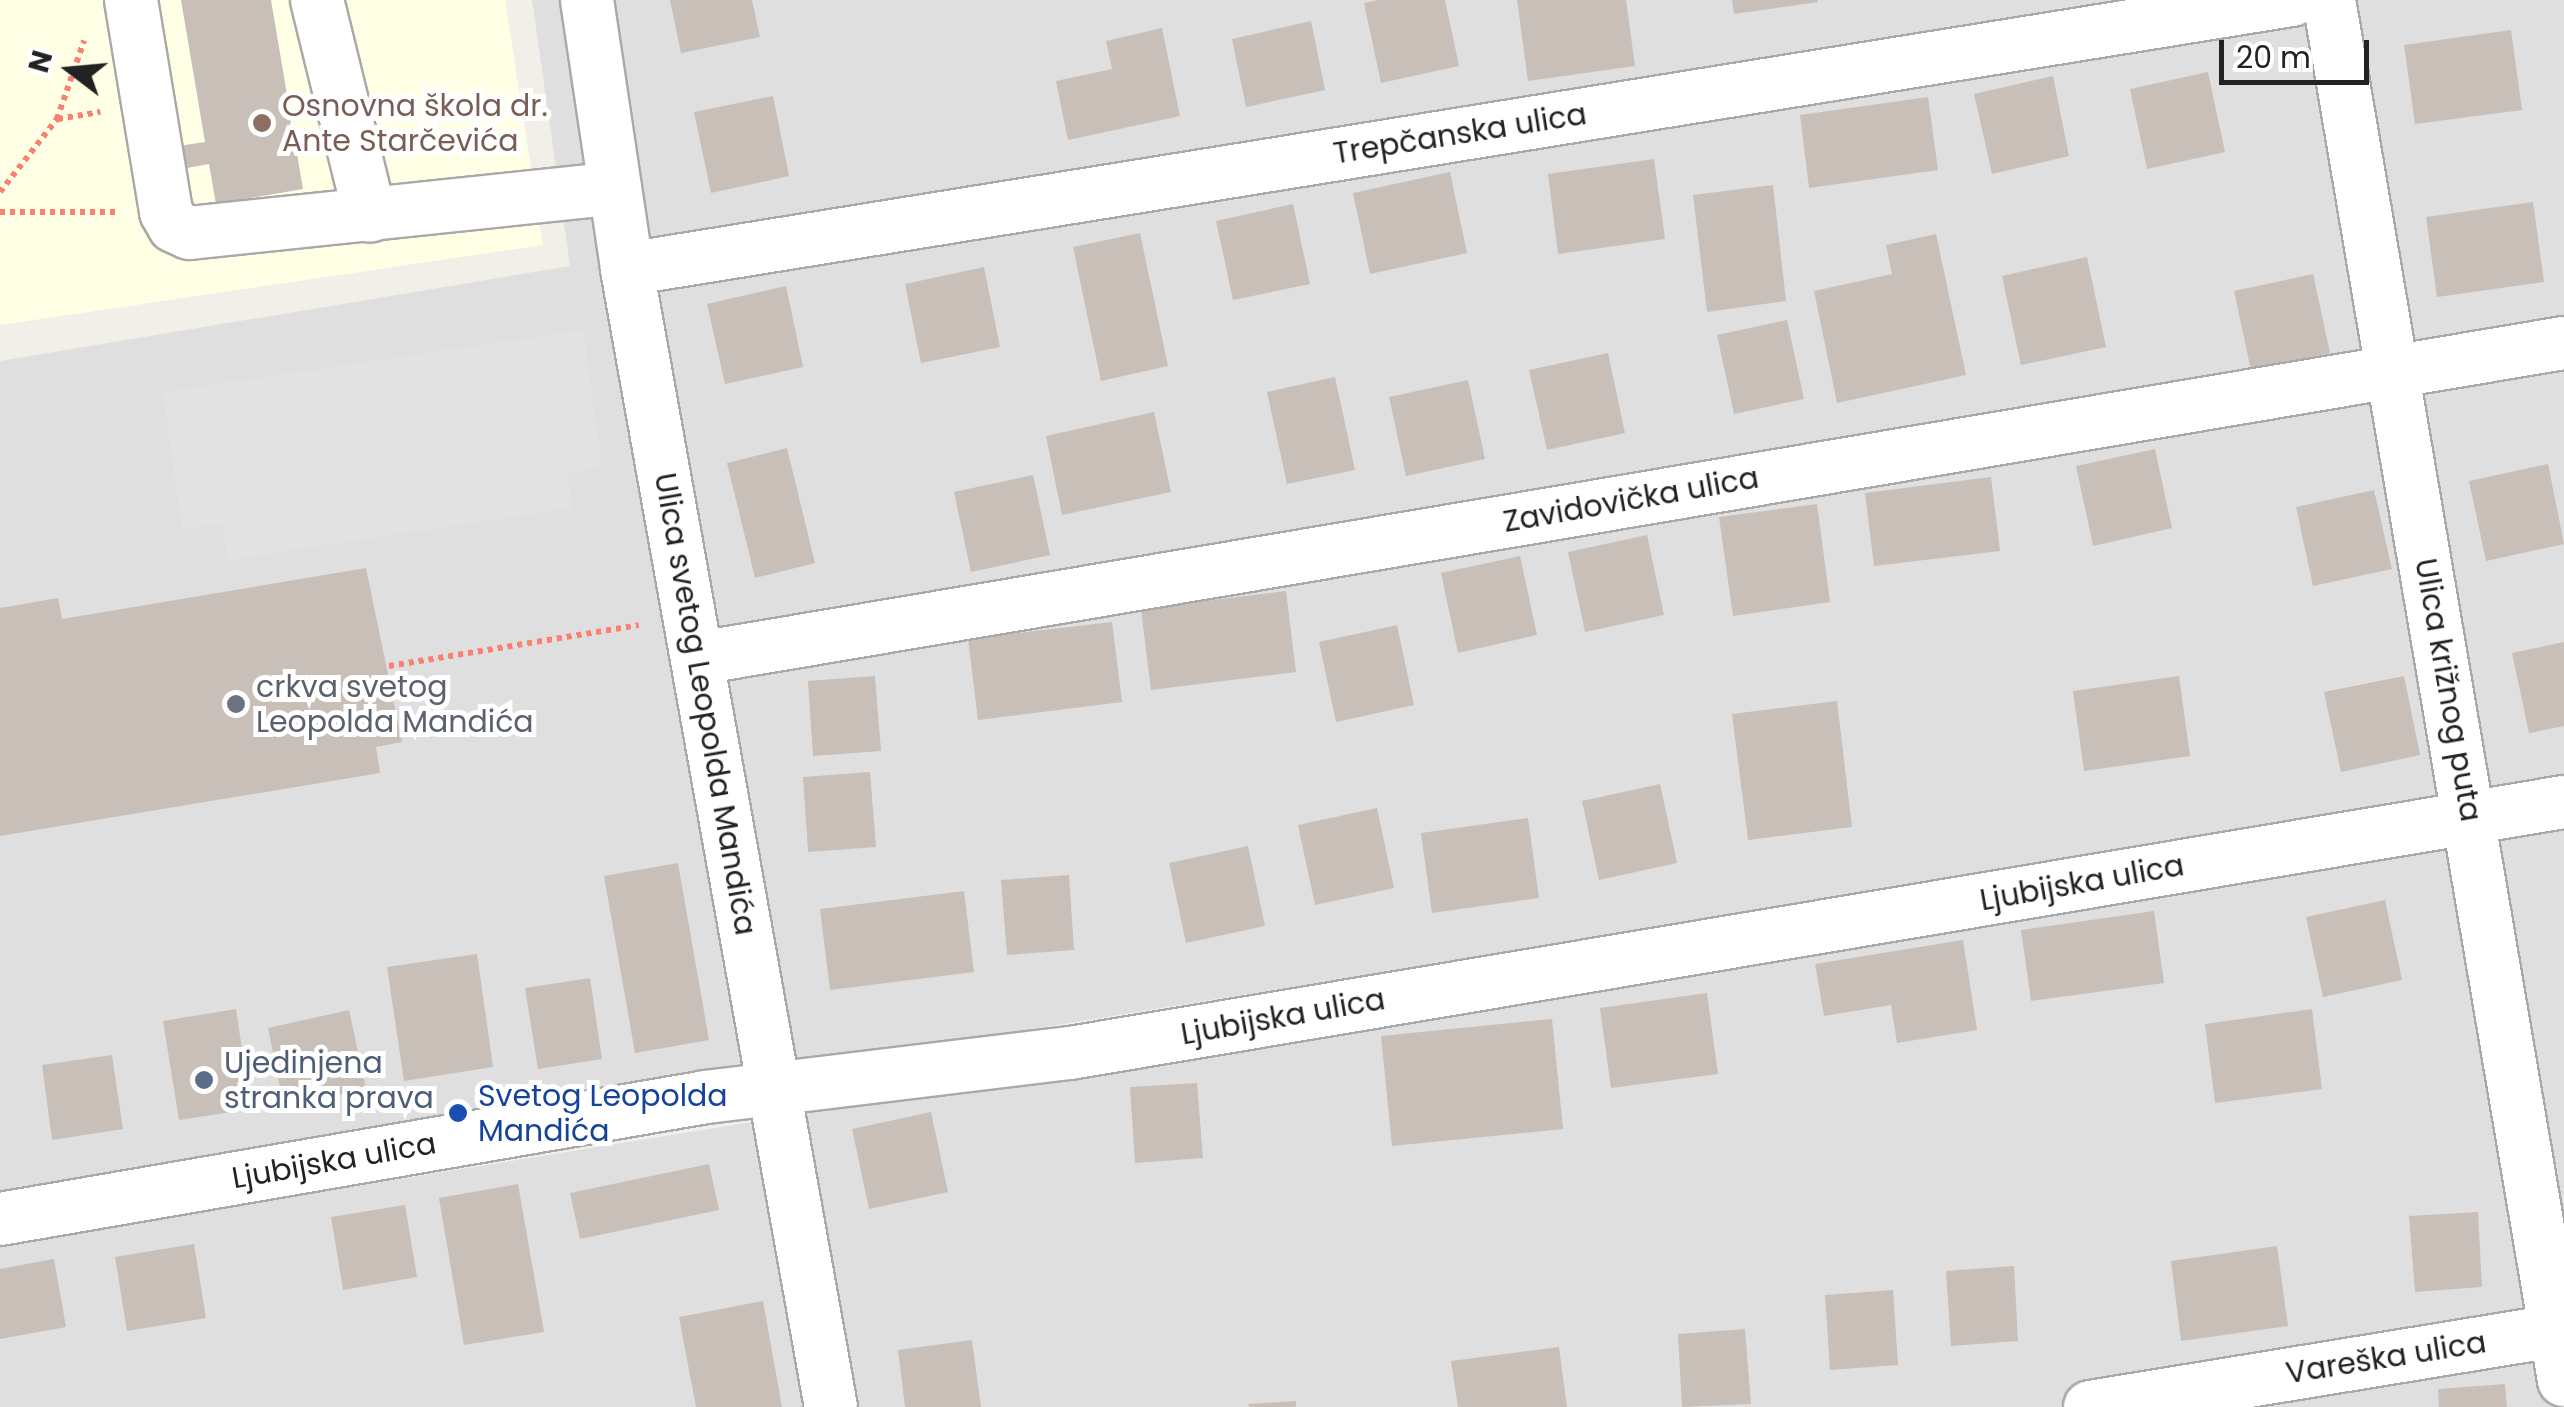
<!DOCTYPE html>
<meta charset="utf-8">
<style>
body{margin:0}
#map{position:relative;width:2564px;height:1407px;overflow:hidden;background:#f2efe9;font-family:Poppins,sans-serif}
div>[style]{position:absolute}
.residential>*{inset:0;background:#e0dfdf}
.education>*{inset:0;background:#ffffe5}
.parking>*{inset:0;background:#e2e2e2}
.building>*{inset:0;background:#c7bfb8}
.path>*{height:6px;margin-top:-3px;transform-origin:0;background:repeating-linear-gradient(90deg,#fa8072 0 5px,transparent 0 10px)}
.roads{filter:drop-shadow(2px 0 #a9a9a9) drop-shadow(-2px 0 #a9a9a9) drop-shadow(0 2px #a9a9a9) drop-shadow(0 -2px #a9a9a9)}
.minor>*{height:52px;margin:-26px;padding:0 26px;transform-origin:26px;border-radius:26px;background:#fff}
.dots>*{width:28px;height:28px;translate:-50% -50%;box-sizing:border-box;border:5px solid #fff;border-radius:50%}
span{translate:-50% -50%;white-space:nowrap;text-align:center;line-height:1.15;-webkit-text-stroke:10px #fff;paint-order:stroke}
.education-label{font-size:30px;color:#785e54}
.left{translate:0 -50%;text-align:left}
.street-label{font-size:30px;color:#222}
.worship-label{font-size:30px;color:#5b616d}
.service-label{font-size:30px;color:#4e5e75}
.transit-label{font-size:30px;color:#164399}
.north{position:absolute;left:20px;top:20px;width:100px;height:100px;-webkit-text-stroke:8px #fff;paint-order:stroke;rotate:286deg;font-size:28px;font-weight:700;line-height:40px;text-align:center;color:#222}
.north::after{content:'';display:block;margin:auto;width:35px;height:45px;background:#222;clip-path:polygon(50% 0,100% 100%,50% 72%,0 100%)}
.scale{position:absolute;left:2219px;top:40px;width:150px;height:45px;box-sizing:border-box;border:5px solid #222;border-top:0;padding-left:12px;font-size:30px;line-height:35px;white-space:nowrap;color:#222;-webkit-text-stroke:8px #fff;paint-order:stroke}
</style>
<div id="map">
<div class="residential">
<div style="clip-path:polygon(532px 0,2564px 0,2564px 781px,0 1196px,0 361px,570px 266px)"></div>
<div style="clip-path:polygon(2564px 828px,2564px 1407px,0 1407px,0 1244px)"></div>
</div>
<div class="education">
<div style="clip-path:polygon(0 0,505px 0,543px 245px,0 325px)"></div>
</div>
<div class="parking">
<div style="clip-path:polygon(583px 330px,602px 467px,567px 473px,572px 508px,228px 560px,222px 523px,182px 529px,163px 392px)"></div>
</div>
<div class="building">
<div style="clip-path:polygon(181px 0,271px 0,303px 189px,216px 204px,209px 164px,176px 170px,172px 147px,205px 142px)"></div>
<div style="clip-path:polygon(670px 0,752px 0,760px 37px,681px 53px)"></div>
<div style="clip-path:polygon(1378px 0,1445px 0,1459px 66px,1381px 83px,1364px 3px)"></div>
<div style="clip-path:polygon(1517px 0,1626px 0,1635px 66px,1528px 81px)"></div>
<div style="clip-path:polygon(1732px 0,1818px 0,1818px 2px,1734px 14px)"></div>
<div style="clip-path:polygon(1311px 21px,1325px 90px,1246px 107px,1232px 39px)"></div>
<div style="clip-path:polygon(1162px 28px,1180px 116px,1068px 140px,1056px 81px,1112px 69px,1106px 41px)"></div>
<div style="clip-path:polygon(2511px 30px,2522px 110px,2415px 124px,2404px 45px)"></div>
<div style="clip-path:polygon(2208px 72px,2225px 152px,2147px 169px,2130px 89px)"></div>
<div style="clip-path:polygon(2053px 76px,2069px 156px,1992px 174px,1974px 94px)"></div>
<div style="clip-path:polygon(773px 96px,789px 176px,711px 193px,694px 112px)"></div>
<div style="clip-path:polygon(1928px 97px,1938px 170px,1809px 188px,1800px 115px)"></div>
<div style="clip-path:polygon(1654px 159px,1665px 239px,1558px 254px,1548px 174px)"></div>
<div style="clip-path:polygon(1450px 172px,1467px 253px,1370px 274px,1353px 193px)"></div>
<div style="clip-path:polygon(1773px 185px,1786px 301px,1707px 312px,1693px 195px)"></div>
<div style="clip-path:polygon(2533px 202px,2544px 282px,2437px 297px,2426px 217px)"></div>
<div style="clip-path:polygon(1293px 204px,1310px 284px,1233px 300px,1216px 221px)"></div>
<div style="clip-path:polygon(1140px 233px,1168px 366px,1101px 381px,1073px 247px)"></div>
<div style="clip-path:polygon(1936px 234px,1966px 375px,1837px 403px,1814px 291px,1892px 274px,1886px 245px)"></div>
<div style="clip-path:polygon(2087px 257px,2106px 347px,2021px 365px,2002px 276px)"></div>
<div style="clip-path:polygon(984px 267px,1000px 347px,921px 363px,905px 284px)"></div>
<div style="clip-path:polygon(2313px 274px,2330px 353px,2251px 370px,2234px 291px)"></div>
<div style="clip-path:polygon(786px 286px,803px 367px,725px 384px,707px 304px)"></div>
<div style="clip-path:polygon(1787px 320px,1804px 399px,1734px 414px,1717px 335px)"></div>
<div style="clip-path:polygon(1608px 353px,1625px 433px,1547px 450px,1529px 370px)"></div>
<div style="clip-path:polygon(1335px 377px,1355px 470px,1287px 484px,1267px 392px)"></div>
<div style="clip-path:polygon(1468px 380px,1485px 459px,1406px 476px,1389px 397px)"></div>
<div style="clip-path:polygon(1154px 412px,1171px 492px,1062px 515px,1046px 436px)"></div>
<div style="clip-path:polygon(787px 448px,815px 563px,755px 578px,727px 463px)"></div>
<div style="clip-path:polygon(2155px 449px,2172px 528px,2093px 546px,2076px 466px)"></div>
<div style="clip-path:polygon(2548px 464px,2564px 544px,2486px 561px,2469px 481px)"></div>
<div style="clip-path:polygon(1033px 475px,1050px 555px,971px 572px,954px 492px)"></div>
<div style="clip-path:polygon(1991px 477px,2000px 551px,1874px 566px,1865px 493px)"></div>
<div style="clip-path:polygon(2374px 490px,2392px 569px,2313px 586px,2296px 507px)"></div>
<div style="clip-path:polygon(1817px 504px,1830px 602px,1733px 616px,1719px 517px)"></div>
<div style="clip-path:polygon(1647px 535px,1664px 615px,1585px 632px,1568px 552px)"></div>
<div style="clip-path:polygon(1520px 556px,1537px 635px,1458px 653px,1441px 573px)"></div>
<div style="clip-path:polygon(366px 568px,402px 742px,376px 747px,380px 773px,0 836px,0 608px,58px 598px,62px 619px)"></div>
<div style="clip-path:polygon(1286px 591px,1296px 672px,1151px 690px,1141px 609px)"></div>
<div style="clip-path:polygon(1112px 622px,1122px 702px,978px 720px,968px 639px)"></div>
<div style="clip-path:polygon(1397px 625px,1414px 705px,1336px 722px,1319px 642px)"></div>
<div style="clip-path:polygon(2564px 642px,2564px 726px,2529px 733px,2512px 653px)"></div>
<div style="clip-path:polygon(875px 676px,881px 751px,813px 756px,808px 681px)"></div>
<div style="clip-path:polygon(2179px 676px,2190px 756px,2084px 771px,2073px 691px)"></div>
<div style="clip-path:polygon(2404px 676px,2420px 755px,2341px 772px,2324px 692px)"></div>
<div style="clip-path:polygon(1837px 701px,1852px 827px,1748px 840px,1732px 714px)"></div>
<div style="clip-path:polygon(870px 772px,876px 847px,808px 852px,803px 777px)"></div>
<div style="clip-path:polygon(1660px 784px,1677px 863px,1599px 880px,1582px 801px)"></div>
<div style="clip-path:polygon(1377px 808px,1394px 888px,1315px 905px,1298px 825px)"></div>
<div style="clip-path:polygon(1528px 818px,1539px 898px,1432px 913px,1421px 833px)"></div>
<div style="clip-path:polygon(1248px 846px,1265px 926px,1186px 943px,1169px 863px)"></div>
<div style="clip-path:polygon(678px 863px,709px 1040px,635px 1053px,604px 876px)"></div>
<div style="clip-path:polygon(1069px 875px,1074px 950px,1007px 955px,1001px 880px)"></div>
<div style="clip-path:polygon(964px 891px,974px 972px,830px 990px,820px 909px)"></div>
<div style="clip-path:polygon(2385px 900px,2402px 980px,2323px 997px,2306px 917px)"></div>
<div style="clip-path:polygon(2154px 911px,2164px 983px,2031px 1001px,2021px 930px)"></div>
<div style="clip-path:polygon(1963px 940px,1977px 1030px,1897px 1043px,1891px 1005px,1824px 1016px,1815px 964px)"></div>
<div style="clip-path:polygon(477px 954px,493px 1067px,404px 1081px,387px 967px)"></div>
<div style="clip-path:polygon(590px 978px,602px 1059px,538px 1069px,525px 988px)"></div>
<div style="clip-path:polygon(1707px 993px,1718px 1074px,1611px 1088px,1600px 1008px)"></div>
<div style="clip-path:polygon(236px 1009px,251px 1109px,179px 1120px,163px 1021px)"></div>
<div style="clip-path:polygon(2312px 1009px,2322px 1089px,2215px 1103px,2205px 1024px)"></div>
<div style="clip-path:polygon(349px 1010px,366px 1089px,284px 1107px,268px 1028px)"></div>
<div style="clip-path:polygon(1552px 1019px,1563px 1129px,1392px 1146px,1381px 1036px)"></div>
<div style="clip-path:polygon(112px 1055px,123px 1129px,52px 1140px,42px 1065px)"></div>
<div style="clip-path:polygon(1197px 1083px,1203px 1158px,1135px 1163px,1130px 1087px)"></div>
<div style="clip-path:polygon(931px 1112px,948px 1192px,869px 1209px,852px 1129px)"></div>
<div style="clip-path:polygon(709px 1164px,719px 1210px,580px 1239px,570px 1193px)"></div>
<div style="clip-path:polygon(518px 1184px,544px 1332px,464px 1345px,439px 1198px)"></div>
<div style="clip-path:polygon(405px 1205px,417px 1277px,343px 1290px,331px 1217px)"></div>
<div style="clip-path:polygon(2478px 1212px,2482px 1287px,2415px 1292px,2409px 1216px)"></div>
<div style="clip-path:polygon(194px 1244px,206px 1318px,127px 1331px,115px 1257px)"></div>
<div style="clip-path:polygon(2277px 1246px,2288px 1326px,2181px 1341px,2171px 1261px)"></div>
<div style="clip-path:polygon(54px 1259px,66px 1327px,0 1339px,0 1269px)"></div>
<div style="clip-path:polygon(2014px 1266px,2018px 1341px,1951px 1346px,1946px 1271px)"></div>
<div style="clip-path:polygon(1893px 1290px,1898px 1365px,1830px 1370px,1825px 1295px)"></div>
<div style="clip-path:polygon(763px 1301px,782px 1407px,696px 1407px,679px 1317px)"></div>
<div style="clip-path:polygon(1745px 1329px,1751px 1404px,1682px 1407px,1678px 1334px)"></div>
<div style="clip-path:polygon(972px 1340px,981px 1407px,905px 1407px,898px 1350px)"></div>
<div style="clip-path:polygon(1559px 1347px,1567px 1407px,1458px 1407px,1451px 1361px)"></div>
<div style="clip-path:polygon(2505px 1384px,2507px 1407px,2439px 1407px,2438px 1389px)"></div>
<div style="clip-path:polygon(1296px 1401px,1296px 1407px,1249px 1407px,1248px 1404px)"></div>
</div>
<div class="path">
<div style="left:58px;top:119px;width:43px;rotate:-9.5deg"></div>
<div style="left:0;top:192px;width:93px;rotate:-52deg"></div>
<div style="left:57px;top:119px;width:83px;rotate:-70.9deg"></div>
<div style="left:0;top:212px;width:115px"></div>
<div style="left:389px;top:666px;width:253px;rotate:-9.3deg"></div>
</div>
<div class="roads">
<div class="minor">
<div style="left:131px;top:0;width:215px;rotate:80.6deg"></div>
<div style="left:166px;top:212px;width:16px;rotate:60deg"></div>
<div style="left:174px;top:226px;width:17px;rotate:24deg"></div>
<div style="left:190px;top:233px;width:427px;rotate:-6deg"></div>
<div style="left:317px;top:0;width:222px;rotate:76.2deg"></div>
<div style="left:587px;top:0;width:272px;rotate:81.5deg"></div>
<div style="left:627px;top:269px;width:1156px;rotate:79.84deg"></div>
<div style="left:2329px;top:0;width:1400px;rotate:80.34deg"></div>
<div style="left:627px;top:269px;width:1687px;rotate:-9.18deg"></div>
<div style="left:699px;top:658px;width:1891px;rotate:-9.59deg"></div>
<div style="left:0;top:1219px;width:716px;rotate:-9.8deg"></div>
<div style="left:706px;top:1097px;width:367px;rotate:-6.9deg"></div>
<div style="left:1070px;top:1053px;width:1515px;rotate:-9.54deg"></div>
<div style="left:2090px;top:1407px;width:480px;rotate:-9.3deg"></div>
</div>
</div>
<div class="dots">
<div style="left:262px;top:123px;background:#8d6e63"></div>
<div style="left:236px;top:704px;background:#6b7280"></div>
<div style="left:204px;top:1080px;background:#5c6f8a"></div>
<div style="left:458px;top:1113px;background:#1a4fb4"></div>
</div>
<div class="education-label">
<span class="left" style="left:282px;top:123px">Osnovna škola dr.<br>Ante Starčevića</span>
</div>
<div class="street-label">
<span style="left:1460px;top:134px;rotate:-9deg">Trepčanska ulica</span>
<span style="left:1631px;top:500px;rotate:-10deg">Zavidovička ulica</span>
<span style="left:2448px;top:690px;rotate:80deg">Ulica križnog puta</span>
<span style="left:705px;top:704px;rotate:80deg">Ulica svetog Leopolda Mandića</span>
<span style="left:2082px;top:883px;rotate:-10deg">Ljubijska ulica</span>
<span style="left:1283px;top:1017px;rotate:-10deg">Ljubijska ulica</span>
<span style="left:334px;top:1161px;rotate:-10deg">Ljubijska ulica</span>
<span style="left:2386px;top:1358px;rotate:-9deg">Vareška ulica</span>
</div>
<div class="worship-label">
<span class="left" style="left:256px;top:704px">crkva svetog<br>Leopolda Mandića</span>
</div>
<div class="service-label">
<span class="left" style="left:224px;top:1080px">Ujedinjena<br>stranka prava</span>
</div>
<div class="transit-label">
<span class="left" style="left:478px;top:1113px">Svetog Leopolda<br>Mandića</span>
</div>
<div class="north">N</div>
<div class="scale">20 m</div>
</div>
